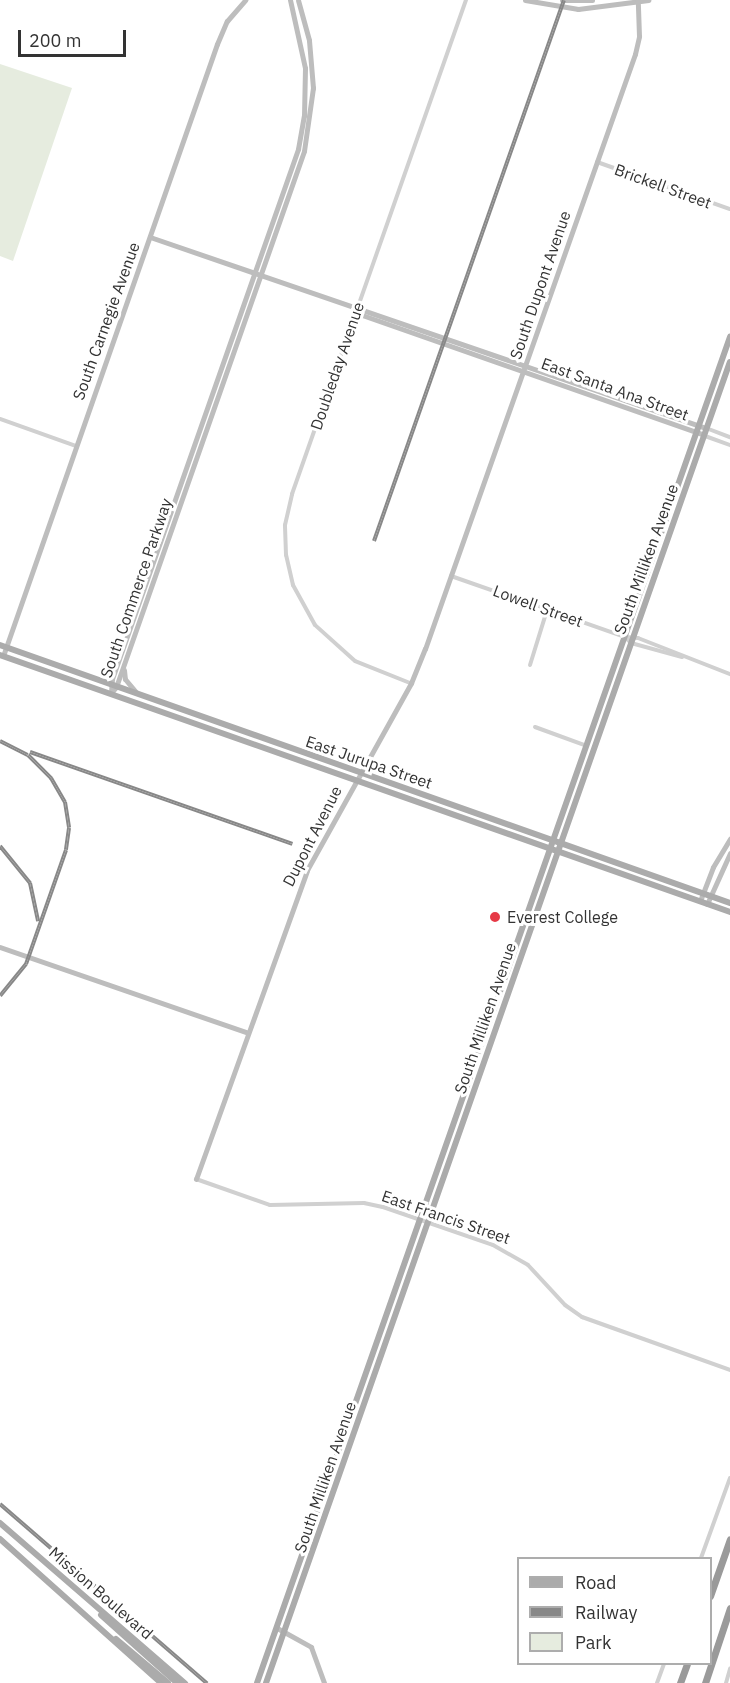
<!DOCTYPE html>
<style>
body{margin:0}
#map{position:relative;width:730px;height:1683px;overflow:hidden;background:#fff;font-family:"IBM Plex Sans",sans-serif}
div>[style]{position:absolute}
.green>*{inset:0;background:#e6ecdf}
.street>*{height:4px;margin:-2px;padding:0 2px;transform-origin:2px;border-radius:2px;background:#d0d0d0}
.secondary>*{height:5px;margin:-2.5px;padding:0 2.5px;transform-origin:2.5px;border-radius:2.5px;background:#bdbdbd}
.primary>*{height:6px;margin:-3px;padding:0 3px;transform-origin:3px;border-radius:3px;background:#ababab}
.highway>*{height:7px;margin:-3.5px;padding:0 3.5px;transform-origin:3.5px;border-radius:3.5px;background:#9a9a9a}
.rail>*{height:4px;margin-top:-2px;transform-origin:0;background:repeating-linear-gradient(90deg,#fff 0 4.5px,#888 0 9px);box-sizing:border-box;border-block:2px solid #888}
.dots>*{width:16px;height:16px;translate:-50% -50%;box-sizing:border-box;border:3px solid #fff;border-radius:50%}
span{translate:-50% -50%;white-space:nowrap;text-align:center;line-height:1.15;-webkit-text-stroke:6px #fff;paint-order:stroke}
.street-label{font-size:16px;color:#333}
.poi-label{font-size:16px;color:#333}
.left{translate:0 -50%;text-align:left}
.legend{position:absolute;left:517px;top:1557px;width:195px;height:108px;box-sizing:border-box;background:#fff;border:2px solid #adadad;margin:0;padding:8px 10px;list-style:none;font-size:18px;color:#333}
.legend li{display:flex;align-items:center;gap:12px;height:30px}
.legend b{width:30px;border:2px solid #adadad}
.scale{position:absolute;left:18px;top:30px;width:108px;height:27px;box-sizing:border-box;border:3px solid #333;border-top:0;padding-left:8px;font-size:18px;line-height:21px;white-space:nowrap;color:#333;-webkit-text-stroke:4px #fff;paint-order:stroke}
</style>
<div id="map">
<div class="green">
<div style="clip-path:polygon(0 64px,72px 88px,13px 261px,0 256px)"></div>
</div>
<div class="street">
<div style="left:597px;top:162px;width:141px;rotate:19.5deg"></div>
<div style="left:0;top:419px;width:81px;rotate:19.6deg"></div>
<div style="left:706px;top:428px;width:26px;rotate:21deg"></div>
<div style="left:705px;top:436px;width:27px;rotate:20deg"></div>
<div style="left:451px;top:576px;width:184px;rotate:19.3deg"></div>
<div style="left:625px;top:637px;width:8px;rotate:45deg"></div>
<div style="left:631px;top:643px;width:53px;rotate:15.4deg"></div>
<div style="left:625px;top:637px;width:13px;rotate:4deg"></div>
<div style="left:638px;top:638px;width:99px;rotate:21.4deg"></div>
<div style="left:530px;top:665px;width:58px;rotate:-72.8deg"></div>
<div style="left:410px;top:683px;width:59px;rotate:-158.2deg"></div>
<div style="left:355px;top:661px;width:54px;rotate:-138deg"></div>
<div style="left:315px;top:625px;width:46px;rotate:-118.8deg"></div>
<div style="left:293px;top:585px;width:31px;rotate:-103deg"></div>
<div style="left:286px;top:555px;width:30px;rotate:-92deg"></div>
<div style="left:285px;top:525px;width:32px;rotate:-77deg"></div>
<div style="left:292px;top:494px;width:524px;rotate:-70.6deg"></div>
<div style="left:535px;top:727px;width:55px;rotate:20.1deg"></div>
<div style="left:196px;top:1179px;width:78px;rotate:19.4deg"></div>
<div style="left:270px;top:1205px;width:94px;rotate:-1.2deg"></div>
<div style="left:364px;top:1203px;width:19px;rotate:12deg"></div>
<div style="left:383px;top:1207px;width:116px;rotate:19.1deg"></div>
<div style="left:493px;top:1245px;width:40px;rotate:29.7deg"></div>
<div style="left:528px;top:1265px;width:54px;rotate:47.2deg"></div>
<div style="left:565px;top:1305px;width:21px;rotate:35deg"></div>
<div style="left:582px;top:1317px;width:157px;rotate:19.7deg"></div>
<div style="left:701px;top:1558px;width:85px;rotate:-70.1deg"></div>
<div style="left:657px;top:1683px;width:20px;rotate:-70deg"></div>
<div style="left:726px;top:1683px;width:15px;rotate:-74deg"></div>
</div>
<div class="secondary">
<div style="left:525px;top:0;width:54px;rotate:9.6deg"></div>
<div style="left:578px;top:9px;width:71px;rotate:-7.3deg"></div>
<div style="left:562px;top:0;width:30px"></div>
<div style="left:150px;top:237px;width:588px;rotate:18.96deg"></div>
<div style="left:357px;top:309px;width:8px;rotate:50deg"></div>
<div style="left:362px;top:315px;width:362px;rotate:19.3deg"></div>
<div style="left:3px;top:656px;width:648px;rotate:-70.73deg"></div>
<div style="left:217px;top:44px;width:25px;rotate:-67deg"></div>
<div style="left:227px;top:21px;width:28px;rotate:-49deg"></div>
<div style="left:124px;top:670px;width:9px;rotate:84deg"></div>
<div style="left:125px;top:679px;width:17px;rotate:50deg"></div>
<div style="left:111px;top:693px;width:8px;rotate:-50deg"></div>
<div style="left:116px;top:687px;width:568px;rotate:-70.67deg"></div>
<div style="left:304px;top:151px;width:64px;rotate:-81.9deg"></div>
<div style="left:313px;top:88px;width:48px;rotate:-94.8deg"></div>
<div style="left:309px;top:40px;width:41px;rotate:-105.4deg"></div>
<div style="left:111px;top:693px;width:14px;rotate:-86deg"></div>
<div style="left:112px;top:679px;width:562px;rotate:-70.66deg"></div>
<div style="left:298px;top:149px;width:34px;rotate:-80deg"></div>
<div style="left:304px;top:116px;width:48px;rotate:-88.8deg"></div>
<div style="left:305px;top:68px;width:70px;rotate:-102.4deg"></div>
<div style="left:700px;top:901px;width:36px;rotate:-69deg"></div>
<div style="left:713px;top:867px;width:33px;rotate:-59deg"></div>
<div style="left:707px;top:904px;width:56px;rotate:-65.7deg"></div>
<div style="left:0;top:947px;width:262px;rotate:19.1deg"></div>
<div style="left:196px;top:1179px;width:328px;rotate:-70.2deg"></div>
<div style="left:307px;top:870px;width:214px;rotate:-60.9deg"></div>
<div style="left:411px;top:683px;width:37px;rotate:-68deg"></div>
<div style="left:425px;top:649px;width:631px;rotate:-70.56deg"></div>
<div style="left:635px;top:54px;width:18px;rotate:-77deg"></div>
<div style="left:639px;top:36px;width:36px;rotate:-92deg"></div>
<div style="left:277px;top:1628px;width:39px;rotate:29deg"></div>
<div style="left:311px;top:1647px;width:38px;rotate:70deg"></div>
</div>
<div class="primary">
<div style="left:0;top:645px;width:774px;rotate:19.46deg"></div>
<div style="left:0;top:655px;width:774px;rotate:19.39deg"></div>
<div style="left:0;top:1523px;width:245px;rotate:40.9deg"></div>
<div style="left:0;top:1539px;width:216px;rotate:41.8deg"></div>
<div style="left:101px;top:1615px;width:102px;rotate:41.8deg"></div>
<div style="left:116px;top:1639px;width:68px;rotate:40.2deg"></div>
<div style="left:257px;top:1683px;width:1427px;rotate:-70.64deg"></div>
<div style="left:266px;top:1683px;width:1400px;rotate:-70.65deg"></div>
</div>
<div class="highway">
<div style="left:710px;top:1596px;width:60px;rotate:-70.7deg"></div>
<div style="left:680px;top:1683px;width:20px;rotate:-70deg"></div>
<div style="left:705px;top:1683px;width:79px;rotate:-71.6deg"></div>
</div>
<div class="rail">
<div style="left:374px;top:541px;width:573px;rotate:-70.65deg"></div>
<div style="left:0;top:741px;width:31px;rotate:27deg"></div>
<div style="left:28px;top:755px;width:33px;rotate:45deg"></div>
<div style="left:51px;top:778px;width:28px;rotate:60deg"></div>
<div style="left:65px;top:802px;width:26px;rotate:81deg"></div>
<div style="left:69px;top:828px;width:22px;rotate:98deg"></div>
<div style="left:66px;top:850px;width:121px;rotate:109.3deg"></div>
<div style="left:26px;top:964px;width:41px;rotate:129.1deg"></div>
<div style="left:30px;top:752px;width:278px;rotate:19.3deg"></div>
<div style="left:0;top:846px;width:48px;rotate:51deg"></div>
<div style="left:30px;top:883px;width:39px;rotate:78deg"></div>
<div style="left:0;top:1504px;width:274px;rotate:40.9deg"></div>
</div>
<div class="dots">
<div style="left:495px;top:917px;background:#e63946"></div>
</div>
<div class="street-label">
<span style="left:663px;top:186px;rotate:20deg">Brickell Street</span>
<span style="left:540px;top:285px;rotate:-71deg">South Dupont Avenue</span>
<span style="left:106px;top:321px;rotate:-70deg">South Carnegie Avenue</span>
<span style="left:337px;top:366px;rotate:-71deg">Doubleday Avenue</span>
<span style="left:615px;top:389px;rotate:20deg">East Santa Ana Street</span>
<span style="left:646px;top:559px;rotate:-70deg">South Milliken Avenue</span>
<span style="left:136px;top:588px;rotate:-71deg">South Commerce Parkway</span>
<span style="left:538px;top:606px;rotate:20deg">Lowell Street</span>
<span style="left:369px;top:762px;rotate:19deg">East Jurupa Street</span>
<span style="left:312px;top:836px;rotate:-63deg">Dupont Avenue</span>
<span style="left:485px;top:1018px;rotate:-71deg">South Milliken Avenue</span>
<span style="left:446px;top:1217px;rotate:19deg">East Francis Street</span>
<span style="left:325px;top:1477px;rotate:-71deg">South Milliken Avenue</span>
<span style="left:101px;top:1593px;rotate:41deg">Mission Boulevard</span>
</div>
<div class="poi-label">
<span class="left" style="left:507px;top:917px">Everest College</span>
</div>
<ul class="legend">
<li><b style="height:8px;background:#ababab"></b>Road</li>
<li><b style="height:8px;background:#888"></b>Railway</li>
<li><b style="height:16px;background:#e6ecdf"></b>Park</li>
</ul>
<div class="scale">200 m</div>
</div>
